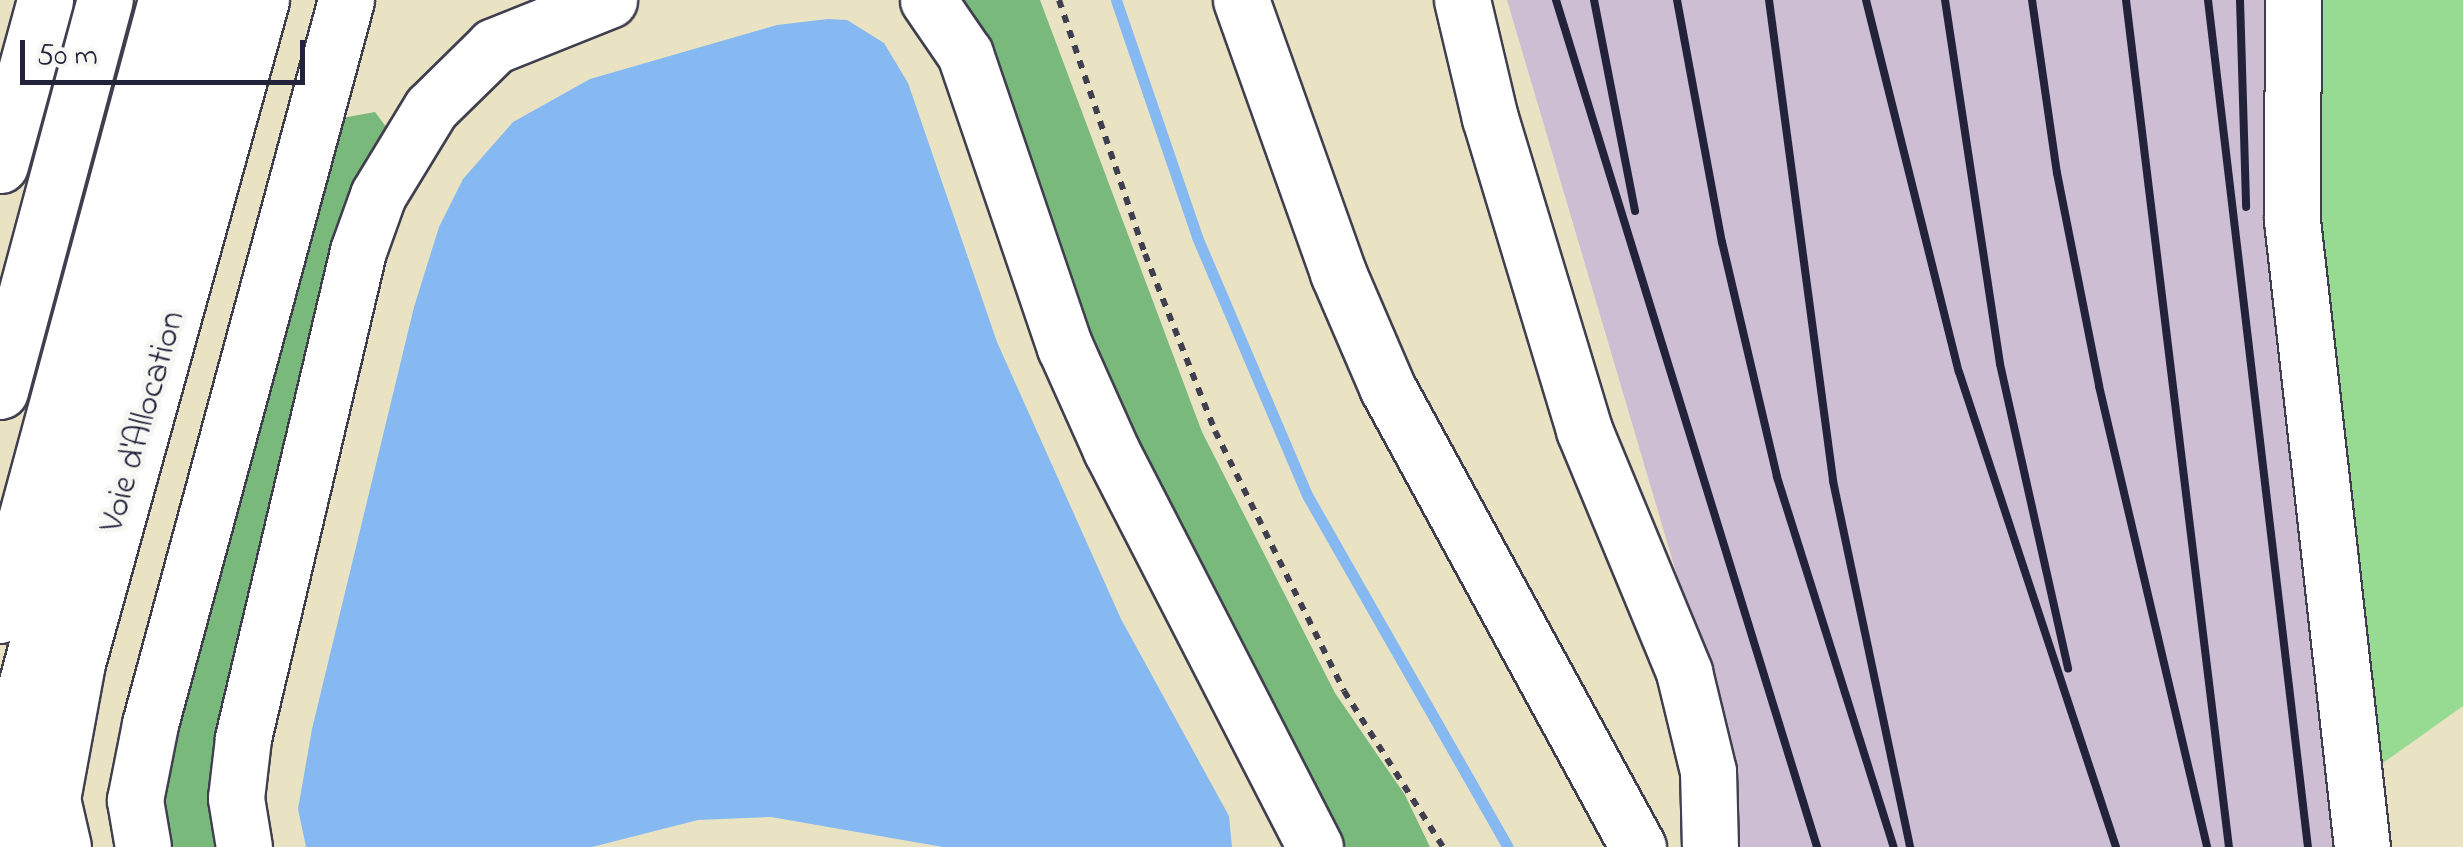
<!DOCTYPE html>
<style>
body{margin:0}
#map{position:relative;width:2463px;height:847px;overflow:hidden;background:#e9e3c3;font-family:"Indie Flower",sans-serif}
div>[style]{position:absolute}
.industrial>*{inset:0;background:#cdbed3}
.green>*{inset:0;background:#97da92}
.forest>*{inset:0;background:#79ba7c}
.water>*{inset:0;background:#86b8f2}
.stream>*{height:11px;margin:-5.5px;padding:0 5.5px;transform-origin:5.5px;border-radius:5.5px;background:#86b8f2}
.path>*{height:6px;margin-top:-3px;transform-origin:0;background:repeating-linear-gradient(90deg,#403f4f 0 8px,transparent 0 16px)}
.roads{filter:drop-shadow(2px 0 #403f4f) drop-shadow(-2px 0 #403f4f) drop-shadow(0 2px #403f4f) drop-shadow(0 -2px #403f4f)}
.minor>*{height:55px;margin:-27.5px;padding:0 27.5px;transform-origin:27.5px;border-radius:27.5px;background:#fff}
.rail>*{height:8px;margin:-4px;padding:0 4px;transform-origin:4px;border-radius:4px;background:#22223b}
span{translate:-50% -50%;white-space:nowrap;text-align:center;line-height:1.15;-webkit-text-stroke:10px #f6f6f2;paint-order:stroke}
.street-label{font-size:35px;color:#22223b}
.scale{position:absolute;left:20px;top:40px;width:285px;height:45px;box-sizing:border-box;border:5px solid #22223b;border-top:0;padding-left:12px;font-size:30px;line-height:35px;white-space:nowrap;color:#22223b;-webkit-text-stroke:8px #f6f6f2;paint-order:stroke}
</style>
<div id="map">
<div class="industrial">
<div style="clip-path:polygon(1507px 0,2284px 0,2351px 847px,1735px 847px,1704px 667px)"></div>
</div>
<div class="green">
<div style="clip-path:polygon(2307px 0,2463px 0,2463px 706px,2362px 778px,2304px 251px)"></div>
</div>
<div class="forest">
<div style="clip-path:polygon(941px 0,1040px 0,1202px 432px,1335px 693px,1405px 795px,1430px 847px,1333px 847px,1250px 700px)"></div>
<div style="clip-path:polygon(375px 112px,390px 132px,226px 847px,162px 847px,156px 768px,342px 118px)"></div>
</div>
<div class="water">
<div style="clip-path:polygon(828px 19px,847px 20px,884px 43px,908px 83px,997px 342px,1121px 619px,1229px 816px,1232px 847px,943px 847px,771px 817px,698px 820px,592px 847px,306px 847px,298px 809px,312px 729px,414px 307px,439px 227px,463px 179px,513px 122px,590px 79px,777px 25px)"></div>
</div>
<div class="stream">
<div style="left:1116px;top:0;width:250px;rotate:71.1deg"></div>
<div style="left:1197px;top:237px;width:280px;rotate:66.9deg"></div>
<div style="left:1307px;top:495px;width:405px;rotate:60.3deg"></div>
</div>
<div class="path">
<div style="left:1059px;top:0;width:268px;rotate:71.3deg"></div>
<div style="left:1145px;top:254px;width:190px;rotate:68.4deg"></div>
<div style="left:1215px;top:431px;width:290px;rotate:63.6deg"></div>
<div style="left:1344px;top:691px;width:185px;rotate:57.6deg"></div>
</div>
<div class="roads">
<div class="minor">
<div style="left:928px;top:0;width:65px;rotate:55.6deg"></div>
<div style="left:965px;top:54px;width:310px;rotate:71.2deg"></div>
<div style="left:1065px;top:347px;width:113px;rotate:65.9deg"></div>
<div style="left:1111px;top:450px;width:446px;rotate:62.8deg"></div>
<div style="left:1241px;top:0;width:290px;rotate:70.4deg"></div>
<div style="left:1338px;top:273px;width:124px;rotate:66.7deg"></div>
<div style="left:1387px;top:387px;width:524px;rotate:61.38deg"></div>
<div style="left:1462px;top:0;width:121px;rotate:76.7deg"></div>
<div style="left:1490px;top:118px;width:326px;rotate:73.2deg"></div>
<div style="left:1584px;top:430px;width:262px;rotate:67.5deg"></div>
<div style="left:1684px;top:672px;width:102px;rotate:76.4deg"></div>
<div style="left:1708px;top:771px;width:76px;rotate:88.5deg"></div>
<div style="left:2293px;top:0;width:220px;rotate:90.3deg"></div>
<div style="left:2292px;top:220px;width:631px;rotate:83.63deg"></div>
<div style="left:0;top:165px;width:171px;rotate:-74.7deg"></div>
<div style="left:0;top:391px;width:405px;rotate:-75deg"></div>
<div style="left:0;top:615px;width:637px;rotate:-74.89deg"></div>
<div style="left:9px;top:847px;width:51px;rotate:-96.7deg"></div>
<div style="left:3px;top:796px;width:55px;rotate:-81.6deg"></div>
<div style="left:11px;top:742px;width:768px;rotate:-75.06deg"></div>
<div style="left:63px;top:847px;width:49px;rotate:-102.9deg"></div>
<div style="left:52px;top:799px;width:138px;rotate:-79.6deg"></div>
<div style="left:77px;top:663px;width:688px;rotate:-74.49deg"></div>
<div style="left:143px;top:847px;width:48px;rotate:-99.7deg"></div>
<div style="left:135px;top:800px;width:77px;rotate:-78.8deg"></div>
<div style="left:150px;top:724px;width:750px;rotate:-74.85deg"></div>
<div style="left:244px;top:847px;width:50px;rotate:-99.3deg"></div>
<div style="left:236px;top:798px;width:60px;rotate:-83.3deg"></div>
<div style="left:243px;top:738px;width:500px;rotate:-76.71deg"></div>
<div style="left:358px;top:251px;width:59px;rotate:-70.3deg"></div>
<div style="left:378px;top:195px;width:102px;rotate:-58.7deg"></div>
<div style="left:431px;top:108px;width:88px;rotate:-44.5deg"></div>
<div style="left:494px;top:46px;width:124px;rotate:-21.8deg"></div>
</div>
</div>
<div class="rail">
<div style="left:1556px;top:0;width:886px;rotate:72.87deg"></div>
<div style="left:1594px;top:0;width:215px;rotate:79deg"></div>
<div style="left:1677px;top:0;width:246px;rotate:79.5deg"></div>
<div style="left:1722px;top:242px;width:241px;rotate:76.8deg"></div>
<div style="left:1777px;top:477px;width:388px;rotate:72.5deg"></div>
<div style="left:1769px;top:0;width:485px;rotate:82.4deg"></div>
<div style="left:1833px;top:481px;width:374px;rotate:78.1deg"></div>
<div style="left:1866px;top:0;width:383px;rotate:76deg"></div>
<div style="left:1959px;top:372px;width:500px;rotate:71.71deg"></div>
<div style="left:1945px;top:0;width:368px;rotate:81.4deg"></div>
<div style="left:2000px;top:364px;width:312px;rotate:77.4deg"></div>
<div style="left:2032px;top:0;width:175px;rotate:81.8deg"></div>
<div style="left:2057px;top:173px;width:217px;rotate:78.8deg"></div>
<div style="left:2099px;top:386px;width:473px;rotate:76.8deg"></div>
<div style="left:2126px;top:0;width:853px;rotate:83.07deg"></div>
<div style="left:2208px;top:0;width:853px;rotate:83.27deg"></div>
<div style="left:2240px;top:0;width:207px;rotate:88.3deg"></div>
</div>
<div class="street-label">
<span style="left:144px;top:422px;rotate:-74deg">Voie d'Allocation</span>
</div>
<div class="scale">50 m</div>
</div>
